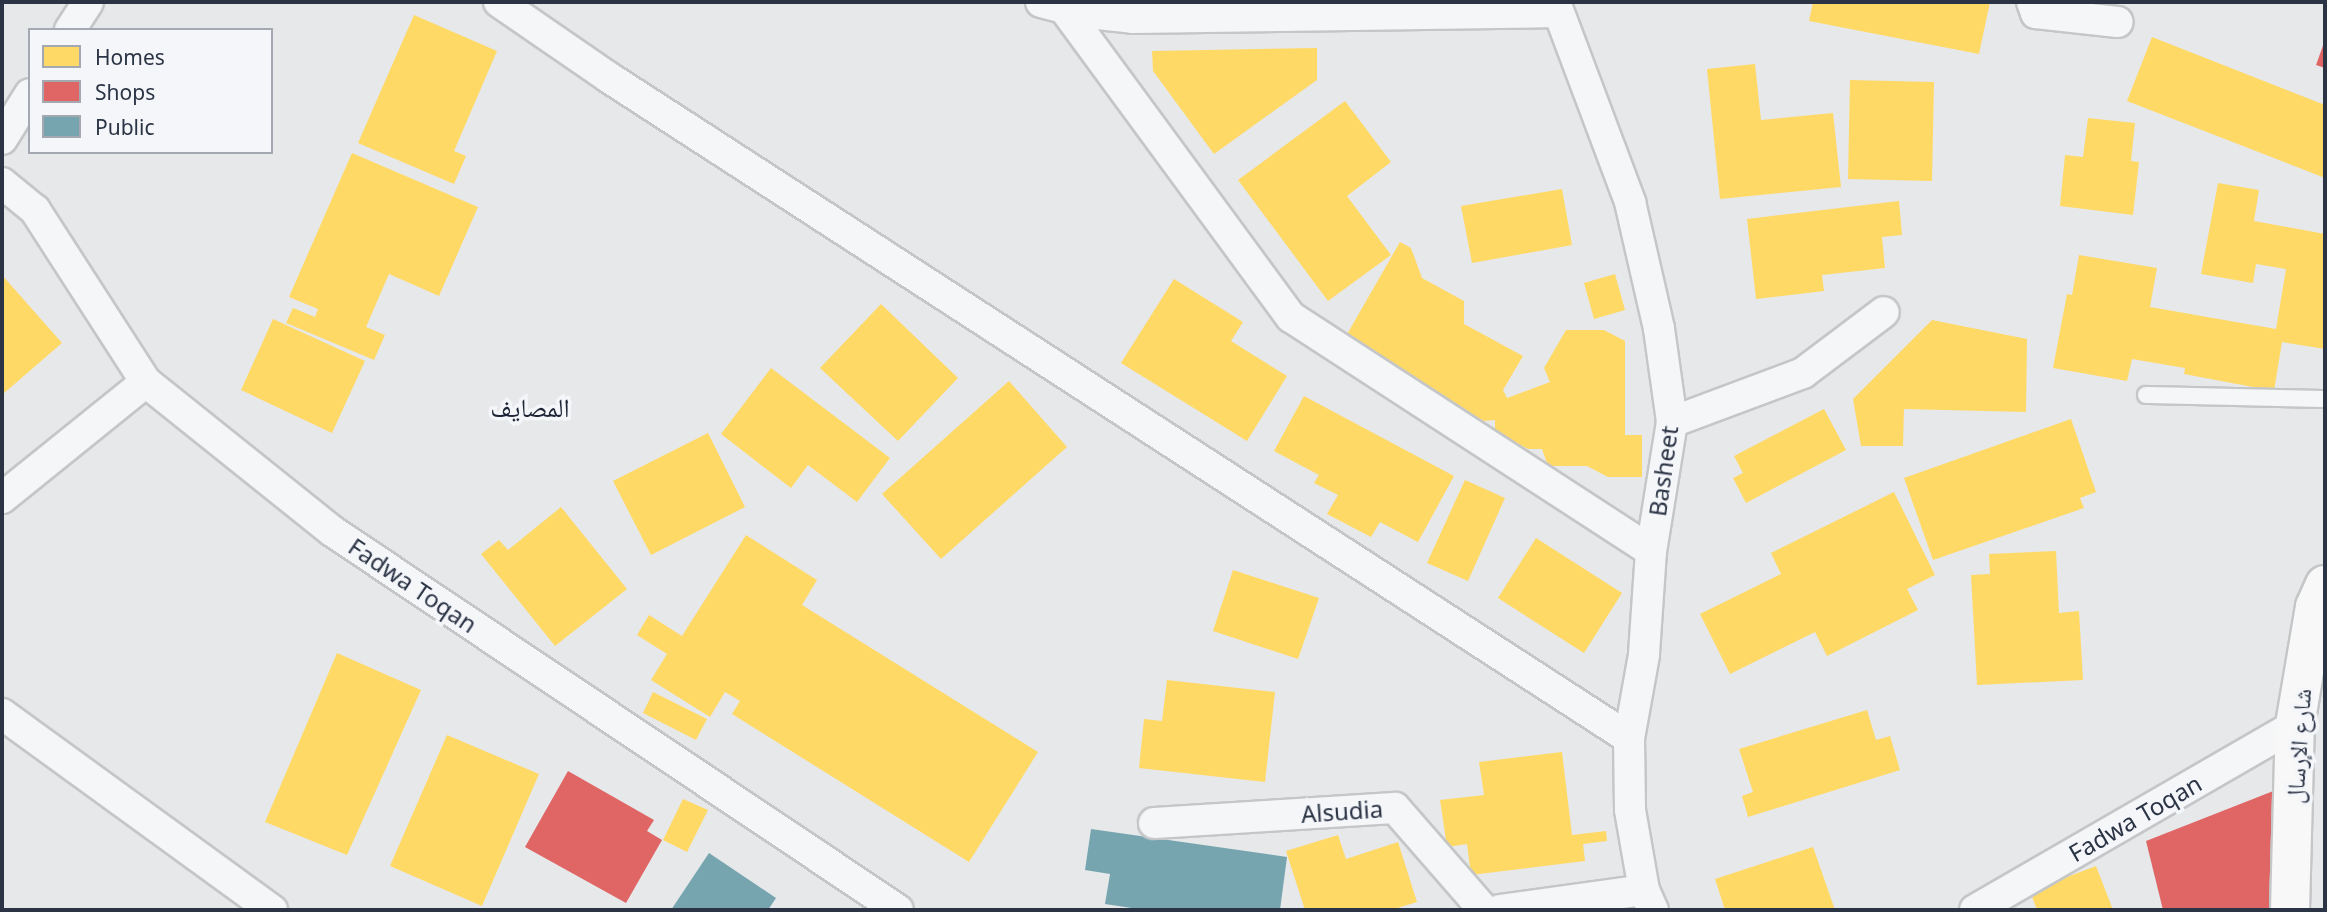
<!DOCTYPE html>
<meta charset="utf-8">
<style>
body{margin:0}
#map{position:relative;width:2327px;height:912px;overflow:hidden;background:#e6e8ea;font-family:"Noto Sans","Noto Naskh Arabic",sans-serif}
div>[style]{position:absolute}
.homes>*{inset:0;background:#ffd966}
.shops>*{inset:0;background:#e06666}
.public>*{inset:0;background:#76a5af}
.roads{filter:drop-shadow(2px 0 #c4c6c8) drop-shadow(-2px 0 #c4c6c8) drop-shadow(0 2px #c4c6c8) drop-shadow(0 -2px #c4c6c8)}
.service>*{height:16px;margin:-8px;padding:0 8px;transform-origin:8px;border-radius:8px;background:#f5f6f7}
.minor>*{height:30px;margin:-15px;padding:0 15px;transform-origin:15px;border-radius:15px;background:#f5f6f7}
.secondary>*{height:38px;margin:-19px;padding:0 19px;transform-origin:19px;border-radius:19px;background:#f8f8f8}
span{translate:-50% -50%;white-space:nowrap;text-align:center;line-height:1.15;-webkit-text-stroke:7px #f4f6f9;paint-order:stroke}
.street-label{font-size:24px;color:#2b3445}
.neighbourhood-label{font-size:26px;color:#1d2536}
.frame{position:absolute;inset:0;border:4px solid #2b3445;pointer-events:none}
.legend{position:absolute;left:28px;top:28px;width:245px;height:126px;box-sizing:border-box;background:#f4f6f9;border:2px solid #a4a8b1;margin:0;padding:9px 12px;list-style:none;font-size:21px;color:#2b3445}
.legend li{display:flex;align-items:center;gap:14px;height:35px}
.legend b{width:35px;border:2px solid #a4a8b1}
</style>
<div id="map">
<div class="homes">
<div style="clip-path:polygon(1813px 2px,1990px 2px,1979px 54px,1809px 21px)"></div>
<div style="clip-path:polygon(414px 15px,497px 51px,454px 151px,466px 156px,454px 184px,358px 143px)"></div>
<div style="clip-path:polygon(2152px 37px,2325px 105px,2325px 178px,2127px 101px)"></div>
<div style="clip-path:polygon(1317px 48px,1317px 80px,1214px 154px,1153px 71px,1152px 51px)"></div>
<div style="clip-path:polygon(1755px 64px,1761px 120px,1833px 113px,1841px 187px,1720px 199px,1707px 69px)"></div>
<div style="clip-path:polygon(1850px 80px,1934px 82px,1932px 181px,1848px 179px)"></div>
<div style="clip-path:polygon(1345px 101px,1391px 162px,1347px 196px,1391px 255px,1328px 301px,1238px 180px)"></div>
<div style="clip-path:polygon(2088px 118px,2135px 123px,2131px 161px,2139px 162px,2133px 215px,2060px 206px,2065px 155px,2083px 157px)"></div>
<div style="clip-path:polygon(352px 153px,478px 207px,439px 296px,389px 274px,366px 327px,385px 335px,374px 360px,286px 323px,293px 308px,315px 317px,318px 309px,289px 297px)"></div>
<div style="clip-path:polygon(2218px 183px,2259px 190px,2254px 221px,2325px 234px,2325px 349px,2282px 342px,2274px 391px,2184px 374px,2185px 368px,2132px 359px,2127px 381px,2053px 368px,2067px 294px,2072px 295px,2079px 255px,2157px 268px,2150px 307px,2276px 329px,2286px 269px,2256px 264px,2253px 283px,2201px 274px)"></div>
<div style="clip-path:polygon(1562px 189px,1572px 245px,1472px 263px,1461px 206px)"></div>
<div style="clip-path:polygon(1899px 201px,1902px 235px,1882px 237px,1885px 268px,1822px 275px,1824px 291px,1756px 299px,1747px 219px)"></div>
<div style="clip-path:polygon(1400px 242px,1411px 248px,1422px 278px,1464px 301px,1464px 324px,1523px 356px,1503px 390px,1507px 398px,1550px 382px,1544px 368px,1566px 330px,1604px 330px,1625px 341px,1625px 435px,1642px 435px,1642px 477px,1608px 477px,1587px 466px,1548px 466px,1542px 449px,1528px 449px,1495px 431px,1495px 420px,1484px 421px,1342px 343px)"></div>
<div style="clip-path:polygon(1615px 274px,1625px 310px,1594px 319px,1584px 283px)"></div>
<div style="clip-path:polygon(2px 275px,62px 343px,3px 394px,2px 392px)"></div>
<div style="clip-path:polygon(1174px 279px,1243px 322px,1231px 341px,1287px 376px,1247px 441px,1121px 363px)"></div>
<div style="clip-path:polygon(881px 304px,958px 378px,898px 441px,820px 368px)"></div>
<div style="clip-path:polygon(273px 319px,365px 361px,332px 433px,241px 390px)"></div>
<div style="clip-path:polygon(1932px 320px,2027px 339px,2026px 412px,1904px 409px,1903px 446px,1861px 446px,1853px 399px)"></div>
<div style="clip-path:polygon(771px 368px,890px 458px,857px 502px,808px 465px,791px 488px,721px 434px)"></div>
<div style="clip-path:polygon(1009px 381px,1067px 447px,941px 559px,882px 494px)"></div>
<div style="clip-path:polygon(1304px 396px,1454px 476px,1418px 542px,1380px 522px,1371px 537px,1327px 514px,1338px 495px,1314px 483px,1319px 475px,1274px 451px)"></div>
<div style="clip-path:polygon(1824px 409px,1846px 450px,1746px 503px,1733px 478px,1743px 473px,1734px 456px)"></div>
<div style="clip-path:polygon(2071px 419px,2096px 492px,2080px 498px,2084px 508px,1933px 560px,1904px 478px)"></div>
<div style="clip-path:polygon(708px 433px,745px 507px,651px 555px,613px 481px)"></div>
<div style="clip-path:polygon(1465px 480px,1505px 498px,1468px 581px,1427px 563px)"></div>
<div style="clip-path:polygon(1894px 492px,1935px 575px,1907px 589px,1918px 610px,1827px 656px,1815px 632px,1730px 674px,1700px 614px,1781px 574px,1771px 553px)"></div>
<div style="clip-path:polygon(561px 507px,627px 589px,555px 646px,481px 554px,499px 540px,508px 550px)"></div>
<div style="clip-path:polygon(746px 535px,817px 580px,802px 605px,1038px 752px,969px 862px,732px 714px,740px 701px,725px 692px,710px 717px,651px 680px,667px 654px,637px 635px,649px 615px,682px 636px)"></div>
<div style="clip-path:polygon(1536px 538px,1622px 593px,1584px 653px,1498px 598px)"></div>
<div style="clip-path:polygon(2056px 551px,2059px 613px,2079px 611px,2083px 680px,1977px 685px,1971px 575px,1990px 574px,1989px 554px)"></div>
<div style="clip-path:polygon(1233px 570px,1319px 598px,1298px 659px,1213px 631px)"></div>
<div style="clip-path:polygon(337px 653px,421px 690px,347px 855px,265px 822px)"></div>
<div style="clip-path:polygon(1167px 680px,1275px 692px,1265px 782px,1139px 768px,1144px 719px,1162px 721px)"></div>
<div style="clip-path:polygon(653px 692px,707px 719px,696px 740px,643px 713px)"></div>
<div style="clip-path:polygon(1867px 710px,1876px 740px,1890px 736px,1900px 770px,1748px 817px,1742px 796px,1753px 792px,1739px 749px)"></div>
<div style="clip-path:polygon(447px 735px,539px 774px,482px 906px,390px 866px)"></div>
<div style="clip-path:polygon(1562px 752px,1572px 835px,1606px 831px,1607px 841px,1583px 844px,1585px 861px,1471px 875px,1467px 844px,1447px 847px,1440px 800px,1484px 795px,1479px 762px)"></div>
<div style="clip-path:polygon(683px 799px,708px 810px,687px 852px,663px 840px)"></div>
<div style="clip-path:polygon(1338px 835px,1346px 859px,1398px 842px,1417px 902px,1391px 910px,1305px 910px,1286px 851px)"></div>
<div style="clip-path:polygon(1813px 847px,1835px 910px,1725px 910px,1715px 879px)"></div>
<div style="clip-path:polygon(2096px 866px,2113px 910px,2037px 910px,2030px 891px)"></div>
</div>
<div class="shops">
<div style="clip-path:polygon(2325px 40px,2325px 68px,2316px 65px)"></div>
<div style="clip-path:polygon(568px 771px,654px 820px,647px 831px,662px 840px,626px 903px,525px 847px)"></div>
<div style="clip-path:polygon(2294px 783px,2282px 910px,2163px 910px,2146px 841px)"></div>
</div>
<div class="public">
<div style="clip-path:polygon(1091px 829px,1287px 857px,1280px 910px,1145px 910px,1105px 904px,1110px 874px,1085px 870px)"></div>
<div style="clip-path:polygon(709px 853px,776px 898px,768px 910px,671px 910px)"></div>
</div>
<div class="roads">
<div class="service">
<div style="left:2146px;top:395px;width:179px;rotate:1.3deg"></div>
</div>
<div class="minor">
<div style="left:499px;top:2px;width:132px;rotate:34.5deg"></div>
<div style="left:608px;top:77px;width:1216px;rotate:32.92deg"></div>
<div style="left:1041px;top:2px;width:39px;rotate:15deg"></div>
<div style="left:1079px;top:12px;width:54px;rotate:6.3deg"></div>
<div style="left:1133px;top:18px;width:425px;rotate:-0.8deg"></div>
<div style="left:1555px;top:2px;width:214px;rotate:69.4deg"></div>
<div style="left:1630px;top:202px;width:130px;rotate:77.1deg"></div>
<div style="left:1659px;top:329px;width:94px;rotate:82deg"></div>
<div style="left:1672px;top:422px;width:131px;rotate:99.2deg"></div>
<div style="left:1651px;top:551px;width:104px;rotate:93.9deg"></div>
<div style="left:1644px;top:655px;width:84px;rotate:100.2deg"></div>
<div style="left:1629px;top:738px;width:72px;rotate:89.2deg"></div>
<div style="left:1630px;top:810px;width:81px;rotate:80.1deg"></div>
<div style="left:1644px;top:890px;width:22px;rotate:66deg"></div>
<div style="left:2032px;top:2px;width:12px;rotate:70deg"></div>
<div style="left:2036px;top:13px;width:82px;rotate:6.3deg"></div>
<div style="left:1063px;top:7px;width:385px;rotate:53.7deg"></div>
<div style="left:1291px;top:317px;width:429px;rotate:33deg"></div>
<div style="left:70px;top:30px;width:33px;rotate:-57deg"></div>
<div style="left:2px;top:139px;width:53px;rotate:-58.1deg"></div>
<div style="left:2px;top:183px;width:43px;rotate:39.3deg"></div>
<div style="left:35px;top:210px;width:205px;rotate:57.2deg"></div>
<div style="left:146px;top:382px;width:238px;rotate:38.7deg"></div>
<div style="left:332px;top:531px;width:681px;rotate:33.81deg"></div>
<div style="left:1672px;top:422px;width:140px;rotate:-20.5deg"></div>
<div style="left:1803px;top:373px;width:101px;rotate:-37deg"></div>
<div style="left:2px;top:498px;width:185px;rotate:-38.9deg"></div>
<div style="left:2px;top:714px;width:334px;rotate:36deg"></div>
<div style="left:1154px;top:823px;width:241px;rotate:-3.6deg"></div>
<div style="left:1395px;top:808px;width:135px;rotate:48.9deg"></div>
<div style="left:1500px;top:910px;width:145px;rotate:-7.9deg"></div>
<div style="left:1975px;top:910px;width:370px;rotate:-30deg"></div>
</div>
<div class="secondary">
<div style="left:2290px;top:910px;width:185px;rotate:-88.5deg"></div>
<div style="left:2295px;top:725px;width:120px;rotate:-80.4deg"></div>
<div style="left:2315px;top:607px;width:24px;rotate:-66deg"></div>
</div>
</div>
<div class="street-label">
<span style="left:1663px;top:471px;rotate:-82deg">Basheet</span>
<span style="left:413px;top:585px;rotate:34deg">Fadwa Toqan</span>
<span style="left:2298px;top:746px;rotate:-86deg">شارع الإرسال</span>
<span style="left:1342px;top:811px;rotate:-4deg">Alsudia</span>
<span style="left:2135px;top:818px;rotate:-30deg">Fadwa Toqan</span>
</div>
<div class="neighbourhood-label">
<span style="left:530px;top:408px">المصايف</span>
</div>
<div class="frame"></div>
<ul class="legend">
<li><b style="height:19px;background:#ffd966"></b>Homes</li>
<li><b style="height:19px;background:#e06666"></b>Shops</li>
<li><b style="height:19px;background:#76a5af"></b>Public</li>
</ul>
</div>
